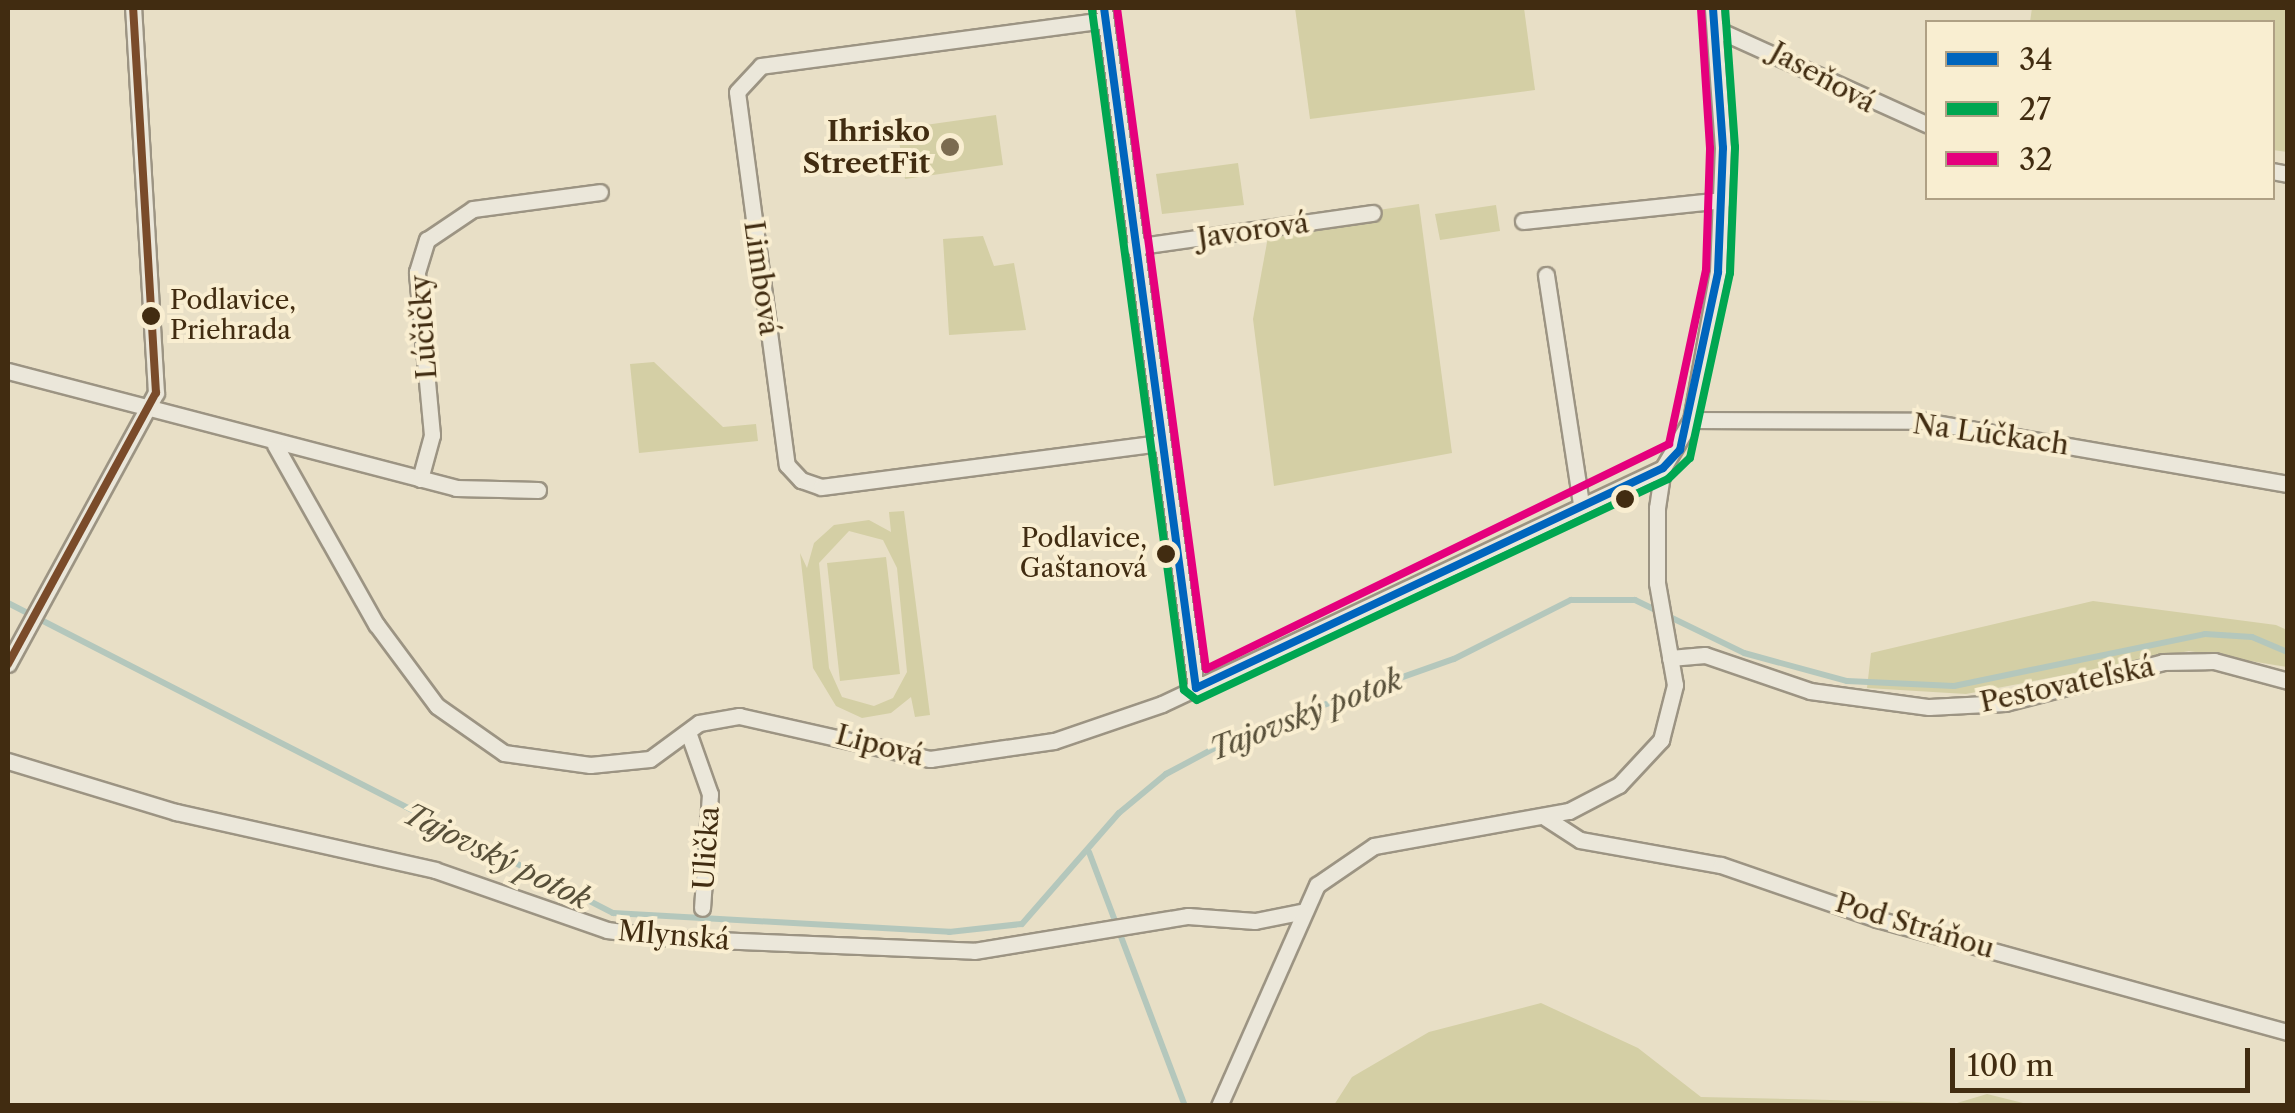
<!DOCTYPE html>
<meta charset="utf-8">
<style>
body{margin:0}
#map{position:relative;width:2295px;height:1113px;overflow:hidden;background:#e8dfc6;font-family:"Libre Caslon Text",serif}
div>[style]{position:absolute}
.green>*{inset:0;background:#d4cfa5}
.stream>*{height:6px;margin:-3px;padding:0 3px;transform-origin:3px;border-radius:3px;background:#b4c7bc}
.roads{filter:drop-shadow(2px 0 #9c9483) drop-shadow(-2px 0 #9c9483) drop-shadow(0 2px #9c9483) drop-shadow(0 -2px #9c9483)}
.minor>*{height:15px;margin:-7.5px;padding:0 7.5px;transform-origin:7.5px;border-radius:7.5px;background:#ebe7da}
.bus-1>*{height:8px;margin:-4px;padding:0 4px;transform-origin:4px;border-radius:4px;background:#0065bd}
.bus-2>*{height:8px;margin:-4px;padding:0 4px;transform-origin:4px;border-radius:4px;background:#00a651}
.bus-3>*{height:8px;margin:-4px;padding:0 4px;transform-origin:4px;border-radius:4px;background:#e5007d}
.bus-4>*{height:8px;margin:-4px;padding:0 4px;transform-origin:4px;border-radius:4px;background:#7a4b2a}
.dots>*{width:28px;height:28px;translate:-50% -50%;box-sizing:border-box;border:5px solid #f9eed1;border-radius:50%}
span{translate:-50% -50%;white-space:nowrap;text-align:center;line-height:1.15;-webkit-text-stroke:8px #f9eed1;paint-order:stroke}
.bus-label{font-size:26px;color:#412c11}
.left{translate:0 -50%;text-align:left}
.right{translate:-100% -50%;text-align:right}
.street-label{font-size:28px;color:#412c11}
.poi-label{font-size:28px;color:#412c11;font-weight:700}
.water-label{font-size:30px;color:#58503a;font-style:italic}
.frame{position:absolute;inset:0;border:10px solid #412c11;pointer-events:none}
.legend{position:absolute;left:1925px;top:20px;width:350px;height:180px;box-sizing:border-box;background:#f9eed1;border:2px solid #afa084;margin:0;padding:12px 18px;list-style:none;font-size:30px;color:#412c11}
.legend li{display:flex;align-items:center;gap:20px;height:50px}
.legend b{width:50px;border:2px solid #afa084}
.scale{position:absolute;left:1950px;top:1048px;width:300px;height:45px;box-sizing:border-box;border:5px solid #412c11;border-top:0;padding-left:12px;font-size:30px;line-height:35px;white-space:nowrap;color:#412c11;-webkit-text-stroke:8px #f9eed1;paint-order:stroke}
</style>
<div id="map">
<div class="green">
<div style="clip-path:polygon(1295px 8px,1524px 8px,1535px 90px,1310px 119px)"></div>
<div style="clip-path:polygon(2032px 8px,2287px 8px,2287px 152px,2273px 150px,2272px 22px,2030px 22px)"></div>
<div style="clip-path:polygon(996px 115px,1003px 165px,905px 179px,897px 129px)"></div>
<div style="clip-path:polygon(1238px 163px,1244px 205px,1162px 214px,1156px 174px)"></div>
<div style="clip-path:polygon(1419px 204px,1452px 453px,1274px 486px,1253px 319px,1270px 226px)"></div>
<div style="clip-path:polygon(1496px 205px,1500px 231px,1440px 240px,1435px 214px)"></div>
<div style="clip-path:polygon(983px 236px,994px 266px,1014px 263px,1026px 330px,949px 335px,943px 239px)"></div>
<div style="clip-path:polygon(654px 362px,723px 427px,756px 424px,758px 441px,639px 453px,630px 364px)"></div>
<div style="clip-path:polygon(evenodd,904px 511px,930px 715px,915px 717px,911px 697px,891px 713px,862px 718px,836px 706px,813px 668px,800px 553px,807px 568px,814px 543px,834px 525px,869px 520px,891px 532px,889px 512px,904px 511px,849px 531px,883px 540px,897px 568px,907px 672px,893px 698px,874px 706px,842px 697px,829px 668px,819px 563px,849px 531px)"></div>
<div style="clip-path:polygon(886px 557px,900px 674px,840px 681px,827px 563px)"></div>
<div style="clip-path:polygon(2093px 601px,2276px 625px,2287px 630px,2287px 667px,2189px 651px,1966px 694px,1867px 688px,1871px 653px)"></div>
<div style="clip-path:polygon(1541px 1003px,1638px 1048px,1701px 1097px,1957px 1103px,1987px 1094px,2031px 1105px,1334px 1105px,1352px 1077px,1429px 1032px)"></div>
</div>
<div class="stream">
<div style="left:8px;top:603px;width:680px;rotate:27.13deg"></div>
<div style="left:613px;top:913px;width:337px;rotate:3.2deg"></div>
<div style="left:949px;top:932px;width:73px;rotate:-6.3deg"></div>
<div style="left:1022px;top:924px;width:147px;rotate:-48.9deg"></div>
<div style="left:1119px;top:813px;width:61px;rotate:-39.7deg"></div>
<div style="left:1166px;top:774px;width:83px;rotate:-28.1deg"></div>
<div style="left:1239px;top:735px;width:228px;rotate:-19.5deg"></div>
<div style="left:1454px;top:659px;width:131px;rotate:-26.8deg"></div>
<div style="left:1571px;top:600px;width:64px"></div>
<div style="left:1635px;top:600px;width:121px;rotate:25.9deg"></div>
<div style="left:1744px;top:653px;width:107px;rotate:15.2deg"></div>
<div style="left:1847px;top:681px;width:107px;rotate:2.7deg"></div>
<div style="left:1954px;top:686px;width:256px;rotate:-11.7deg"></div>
<div style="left:2205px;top:634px;width:47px;rotate:3.7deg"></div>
<div style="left:2252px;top:637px;width:39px;rotate:23deg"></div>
<div style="left:1089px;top:852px;width:272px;rotate:69.3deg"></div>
</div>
<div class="roads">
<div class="minor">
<div style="left:1104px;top:8px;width:686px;rotate:82.3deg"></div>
<div style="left:1105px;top:20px;width:347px;rotate:172.4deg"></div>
<div style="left:761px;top:66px;width:35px;rotate:133deg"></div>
<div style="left:737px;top:92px;width:376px;rotate:82.4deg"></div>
<div style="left:787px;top:465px;width:21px;rotate:47deg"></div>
<div style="left:801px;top:480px;width:21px;rotate:19deg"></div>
<div style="left:821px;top:487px;width:342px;rotate:-7.4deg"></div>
<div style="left:1718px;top:30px;width:230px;rotate:24.3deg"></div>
<div style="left:2272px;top:171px;width:16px;rotate:11deg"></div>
<div style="left:1523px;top:221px;width:201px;rotate:-6deg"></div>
<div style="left:1133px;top:247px;width:242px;rotate:-8.1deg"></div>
<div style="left:1546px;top:275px;width:233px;rotate:81.3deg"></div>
<div style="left:8px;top:371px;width:463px;rotate:14.6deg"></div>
<div style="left:456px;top:488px;width:82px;rotate:1.4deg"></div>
<div style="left:1691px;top:420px;width:232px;rotate:0.2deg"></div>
<div style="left:1923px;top:421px;width:370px;rotate:9.8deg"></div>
<div style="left:275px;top:445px;width:206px;rotate:60.6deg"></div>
<div style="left:376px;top:624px;width:102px;rotate:53.4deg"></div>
<div style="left:437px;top:706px;width:82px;rotate:35deg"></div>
<div style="left:504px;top:753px;width:87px;rotate:7.9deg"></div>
<div style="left:590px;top:765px;width:60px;rotate:-5.7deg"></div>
<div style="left:650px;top:759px;width:61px;rotate:-36.3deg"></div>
<div style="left:699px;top:723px;width:41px;rotate:-9.9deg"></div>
<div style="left:739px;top:716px;width:196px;rotate:12.7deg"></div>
<div style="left:930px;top:759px;width:125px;rotate:-8.3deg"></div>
<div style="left:1054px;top:741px;width:114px;rotate:-18.9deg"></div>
<div style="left:1162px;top:704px;width:554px;rotate:-25.22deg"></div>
<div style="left:420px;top:479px;width:46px;rotate:-74.7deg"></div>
<div style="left:432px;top:435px;width:164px;rotate:-95.3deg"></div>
<div style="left:417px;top:272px;width:34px;rotate:-73deg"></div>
<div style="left:427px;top:240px;width:55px;rotate:-34deg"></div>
<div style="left:473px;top:209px;width:128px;rotate:-7.6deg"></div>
<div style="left:1670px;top:658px;width:35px;rotate:-5deg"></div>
<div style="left:1705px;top:655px;width:111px;rotate:18.9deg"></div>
<div style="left:1810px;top:691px;width:120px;rotate:7.7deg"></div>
<div style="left:1929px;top:707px;width:76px;rotate:-3deg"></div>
<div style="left:2005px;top:703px;width:163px;rotate:-14.5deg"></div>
<div style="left:2163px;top:662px;width:51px;rotate:-1.1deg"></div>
<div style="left:2214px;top:661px;width:77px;rotate:15.1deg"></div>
<div style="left:8px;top:664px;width:309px;rotate:-61.4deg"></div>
<div style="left:156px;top:393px;width:386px;rotate:-93.4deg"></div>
<div style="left:688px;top:732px;width:66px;rotate:70.5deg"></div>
<div style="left:710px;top:794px;width:114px;rotate:94deg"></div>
<div style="left:8px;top:761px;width:176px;rotate:16.9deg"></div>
<div style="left:176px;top:812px;width:265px;rotate:12.6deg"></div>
<div style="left:435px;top:870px;width:182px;rotate:19.2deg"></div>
<div style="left:607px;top:930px;width:62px;rotate:7.5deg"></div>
<div style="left:668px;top:938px;width:306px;rotate:2.4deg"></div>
<div style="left:974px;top:951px;width:217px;rotate:-9.3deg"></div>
<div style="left:1188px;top:916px;width:67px;rotate:4.3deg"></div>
<div style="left:1255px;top:921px;width:46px;rotate:-11.3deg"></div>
<div style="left:1546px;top:818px;width:40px;rotate:32.9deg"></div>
<div style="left:1580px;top:840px;width:143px;rotate:10.1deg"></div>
<div style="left:1721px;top:865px;width:165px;rotate:19.1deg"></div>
<div style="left:1877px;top:919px;width:426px;rotate:15.4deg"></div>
<div style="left:1219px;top:1106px;width:242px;rotate:-66.1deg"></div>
<div style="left:1317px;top:885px;width:69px;rotate:-34.4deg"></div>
<div style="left:1374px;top:846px;width:198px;rotate:-10.2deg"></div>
<div style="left:1569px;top:811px;width:56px;rotate:-27.5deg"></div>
<div style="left:1619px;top:785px;width:62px;rotate:-47deg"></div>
<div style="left:1661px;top:740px;width:57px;rotate:-75.7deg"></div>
<div style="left:1675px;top:685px;width:104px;rotate:-100deg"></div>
<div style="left:1657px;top:583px;width:75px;rotate:-90deg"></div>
<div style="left:1657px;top:508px;width:40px;rotate:-81.5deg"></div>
<div style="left:1663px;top:468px;width:56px;rotate:-59.7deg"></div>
<div style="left:1691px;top:420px;width:150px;rotate:-79.7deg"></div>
<div style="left:1718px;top:272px;width:124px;rotate:-87.7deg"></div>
<div style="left:1723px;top:148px;width:140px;rotate:-94.1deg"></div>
</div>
</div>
<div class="bus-1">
<div style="left:1104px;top:8px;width:686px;rotate:82.3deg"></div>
<div style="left:1196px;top:688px;width:516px;rotate:-25.22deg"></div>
<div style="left:1663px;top:468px;width:25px;rotate:-47deg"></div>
<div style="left:1680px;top:450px;width:182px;rotate:-77.9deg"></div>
<div style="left:1718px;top:272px;width:124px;rotate:-87.7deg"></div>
<div style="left:1723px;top:148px;width:140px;rotate:-94.1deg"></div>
</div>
<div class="bus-2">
<div style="left:1092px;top:10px;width:686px;rotate:82.3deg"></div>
<div style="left:1184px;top:690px;width:16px;rotate:38deg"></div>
<div style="left:1197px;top:700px;width:520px;rotate:-25.14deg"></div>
<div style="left:1668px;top:479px;width:30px;rotate:-44deg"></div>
<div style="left:1690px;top:458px;width:189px;rotate:-77.8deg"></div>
<div style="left:1730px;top:273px;width:126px;rotate:-87.7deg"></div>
<div style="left:1735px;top:147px;width:139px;rotate:-94.1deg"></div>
</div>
<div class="bus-3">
<div style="left:1117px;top:8px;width:667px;rotate:82.33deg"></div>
<div style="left:1206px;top:669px;width:515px;rotate:-25.92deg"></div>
<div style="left:1669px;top:444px;width:178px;rotate:-78deg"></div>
<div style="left:1706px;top:270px;width:122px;rotate:-88.1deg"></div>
<div style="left:1710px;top:148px;width:139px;rotate:-93.7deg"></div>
</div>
<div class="bus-4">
<div style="left:8px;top:664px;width:309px;rotate:-61.4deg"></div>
<div style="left:156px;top:393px;width:386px;rotate:-93.4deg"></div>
</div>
<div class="dots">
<div style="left:950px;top:147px;background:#7b6b50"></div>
<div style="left:151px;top:316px;background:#412c11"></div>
<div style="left:1625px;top:499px;background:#412c11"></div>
<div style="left:1166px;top:554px;background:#412c11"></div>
</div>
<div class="bus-label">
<span class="left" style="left:170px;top:316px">Podlavice,<br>Priehrada</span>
<span class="right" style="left:1147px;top:554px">Podlavice,<br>Gaštanová</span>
</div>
<div class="street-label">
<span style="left:1823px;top:77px;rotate:29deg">Jaseňová</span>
<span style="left:1253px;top:230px;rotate:-8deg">Javorová</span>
<span style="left:762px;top:278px;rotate:82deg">Limbová</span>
<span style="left:423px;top:327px;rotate:-94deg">Lúčičky</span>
<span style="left:1991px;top:434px;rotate:8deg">Na Lúčkach</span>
<span style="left:2067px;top:684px;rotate:-12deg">Pestovateľská</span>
<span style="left:880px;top:745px;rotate:15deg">Lipová</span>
<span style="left:706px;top:848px;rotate:-86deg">Ulička</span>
<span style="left:1915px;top:925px;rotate:17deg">Pod Stráňou</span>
<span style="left:674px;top:935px;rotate:5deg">Mlynská</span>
</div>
<div class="poi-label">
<span class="right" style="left:930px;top:147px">Ihrisko<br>StreetFit</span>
</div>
<div class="water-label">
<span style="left:1306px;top:715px;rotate:-21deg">Tajovský potok</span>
<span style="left:497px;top:857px;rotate:26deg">Tajovský potok</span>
</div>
<div class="frame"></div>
<ul class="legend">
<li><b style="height:12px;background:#0065bd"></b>34</li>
<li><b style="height:12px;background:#00a651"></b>27</li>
<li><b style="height:12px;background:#e5007d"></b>32</li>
</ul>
<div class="scale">100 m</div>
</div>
